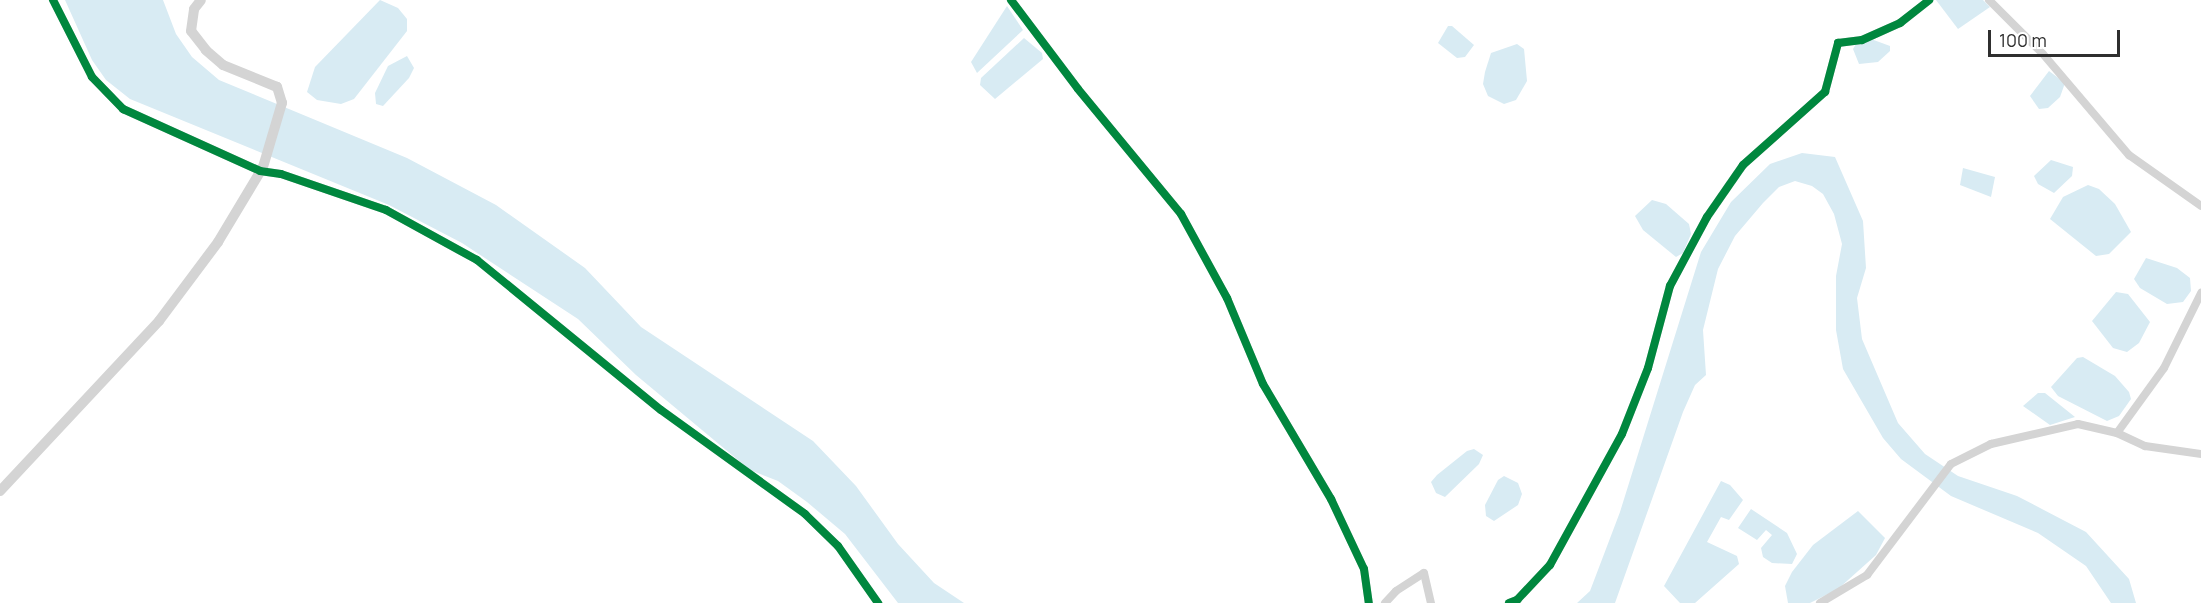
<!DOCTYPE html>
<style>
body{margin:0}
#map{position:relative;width:2201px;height:603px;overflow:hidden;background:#fff;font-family:Manrope,sans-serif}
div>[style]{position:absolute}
.water>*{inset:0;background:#d8ebf3}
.minor>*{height:8px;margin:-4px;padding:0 4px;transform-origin:4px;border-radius:4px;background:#d4d4d4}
.tertiary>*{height:10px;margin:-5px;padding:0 5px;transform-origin:5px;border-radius:5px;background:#d4d4d4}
.cycleway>*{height:8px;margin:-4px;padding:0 4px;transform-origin:4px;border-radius:4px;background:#00873e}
span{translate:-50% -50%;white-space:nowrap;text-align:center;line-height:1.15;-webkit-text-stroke:6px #fff;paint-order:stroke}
.scale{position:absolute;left:1988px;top:30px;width:132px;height:27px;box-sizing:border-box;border:3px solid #2f2f2f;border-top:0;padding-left:8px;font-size:18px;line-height:21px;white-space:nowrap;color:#2f2f2f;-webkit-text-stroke:4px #fff;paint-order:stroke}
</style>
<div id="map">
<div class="water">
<div style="clip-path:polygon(65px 0,163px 0,176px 34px,192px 57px,219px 80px,407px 158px,496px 205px,585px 268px,641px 327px,813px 441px,856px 486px,898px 544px,934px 583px,964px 603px,898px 603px,845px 534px,807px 502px,778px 481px,750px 470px,636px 375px,578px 319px,462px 243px,389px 205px,130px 99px,106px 80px,92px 60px)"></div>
<div style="clip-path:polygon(380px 0,398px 8px,407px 19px,407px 31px,354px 99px,341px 104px,317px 100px,307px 92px,315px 67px)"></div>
<div style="clip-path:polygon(1936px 0,1983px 0,1990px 7px,1958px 29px)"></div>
<div style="clip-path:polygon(1007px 6px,1023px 30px,977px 73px,971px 62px)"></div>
<div style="clip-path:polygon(1448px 26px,1452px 26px,1474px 45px,1465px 57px,1457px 58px,1438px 43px)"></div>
<div style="clip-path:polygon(1024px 38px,1042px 53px,1043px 59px,995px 99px,980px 85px,981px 78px)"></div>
<div style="clip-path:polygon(1871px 39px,1890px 46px,1890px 51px,1878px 62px,1859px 64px,1853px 49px,1856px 44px)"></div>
<div style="clip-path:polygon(1517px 44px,1524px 49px,1527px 81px,1516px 100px,1504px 104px,1488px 96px,1483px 84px,1485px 72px,1491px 53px)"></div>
<div style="clip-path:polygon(407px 56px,414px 68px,409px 78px,383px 106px,376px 104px,375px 93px,388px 66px)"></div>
<div style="clip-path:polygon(2049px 71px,2065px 83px,2060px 97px,2048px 108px,2039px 109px,2030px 96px)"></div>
<div style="clip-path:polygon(1802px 153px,1835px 157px,1863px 221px,1866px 268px,1857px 298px,1862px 339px,1898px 423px,1925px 454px,1958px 476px,2017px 496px,2086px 532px,2129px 579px,2136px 603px,2111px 603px,2086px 566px,2038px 533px,1951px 496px,1901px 459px,1883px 438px,1843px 369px,1836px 330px,1836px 276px,1842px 244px,1834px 214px,1823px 194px,1812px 186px,1795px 181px,1779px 187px,1763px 203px,1735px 236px,1718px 269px,1703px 330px,1706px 375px,1695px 385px,1683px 412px,1615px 603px,1577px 603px,1590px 591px,1620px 512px,1701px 252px,1731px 202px,1770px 164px)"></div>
<div style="clip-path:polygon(2051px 160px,2073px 167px,2072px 176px,2054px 193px,2038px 184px,2034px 176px)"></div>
<div style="clip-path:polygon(1963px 168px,1995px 177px,1991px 197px,1960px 185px)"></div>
<div style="clip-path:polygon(2088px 185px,2099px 189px,2115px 204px,2131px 232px,2109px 254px,2096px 256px,2050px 219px,2063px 197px)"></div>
<div style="clip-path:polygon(1652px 200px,1666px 204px,1689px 224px,1691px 234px,1683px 253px,1676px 257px,1643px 230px,1635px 216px)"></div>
<div style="clip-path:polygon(2146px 258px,2177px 268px,2190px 278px,2191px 291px,2183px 302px,2167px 304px,2140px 288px,2134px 279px)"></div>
<div style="clip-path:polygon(2116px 292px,2128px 294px,2150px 322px,2139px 343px,2127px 352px,2113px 348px,2092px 321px)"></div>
<div style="clip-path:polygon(2083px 357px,2115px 376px,2129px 392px,2131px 399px,2119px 416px,2107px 421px,2058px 396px,2051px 387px,2077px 358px)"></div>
<div style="clip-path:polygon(2038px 393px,2045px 393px,2075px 417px,2050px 425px,2023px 406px)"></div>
<div style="clip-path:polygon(1474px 449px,1483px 455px,1479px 464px,1445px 497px,1436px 493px,1431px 482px,1437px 475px,1467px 451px)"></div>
<div style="clip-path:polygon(1504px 476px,1518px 483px,1522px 494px,1518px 505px,1494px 521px,1486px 516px,1485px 505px,1498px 480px)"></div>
<div style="clip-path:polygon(1721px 481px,1730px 485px,1743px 500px,1729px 520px,1721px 517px,1707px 542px,1737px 556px,1739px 564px,1695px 603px,1680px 603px,1664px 586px)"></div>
<div style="clip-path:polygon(1751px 509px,1787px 533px,1797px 554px,1792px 564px,1772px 563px,1763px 557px,1761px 548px,1772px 535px,1766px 530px,1757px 540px,1738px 528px)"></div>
<div style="clip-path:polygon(1858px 511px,1885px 538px,1876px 555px,1838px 589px,1810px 603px,1788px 603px,1785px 586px,1792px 572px,1813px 545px)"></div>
</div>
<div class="minor">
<div style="left:53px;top:0;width:86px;rotate:63.1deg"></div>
<div style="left:92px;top:77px;width:45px;rotate:45.9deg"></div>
<div style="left:123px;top:109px;width:150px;rotate:24.3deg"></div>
<div style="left:260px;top:171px;width:21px;rotate:8deg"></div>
<div style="left:281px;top:174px;width:111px;rotate:18.9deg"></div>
<div style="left:386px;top:210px;width:104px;rotate:28.8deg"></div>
<div style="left:477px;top:260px;width:237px;rotate:39.2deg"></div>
<div style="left:661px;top:410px;width:178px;rotate:35.8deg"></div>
<div style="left:805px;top:514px;width:46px;rotate:44.1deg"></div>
<div style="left:838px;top:546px;width:70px;rotate:54.9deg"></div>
<div style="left:1011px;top:0;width:111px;rotate:53deg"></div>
<div style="left:1078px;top:89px;width:162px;rotate:50.5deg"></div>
<div style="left:1181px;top:214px;width:96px;rotate:61.3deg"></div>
<div style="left:1227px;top:298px;width:93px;rotate:67.3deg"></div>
<div style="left:1263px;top:384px;width:134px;rotate:59.4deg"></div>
<div style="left:1331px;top:499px;width:77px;rotate:64.8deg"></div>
<div style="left:1364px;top:569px;width:34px;rotate:82deg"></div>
<div style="left:1989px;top:0;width:76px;rotate:45deg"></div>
<div style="left:2043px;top:54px;width:133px;rotate:49.6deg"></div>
<div style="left:2129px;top:155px;width:88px;rotate:35.3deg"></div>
<div style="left:2117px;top:433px;width:80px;rotate:-54.1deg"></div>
<div style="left:2164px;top:368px;width:84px;rotate:-63.7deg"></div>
<div style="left:1385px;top:603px;width:16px;rotate:-47deg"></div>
<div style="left:1396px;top:591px;width:33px;rotate:-33deg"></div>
<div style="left:1424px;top:573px;width:31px;rotate:77deg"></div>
<div style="left:1509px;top:603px;width:9px;rotate:-21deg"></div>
<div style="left:1517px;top:600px;width:48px;rotate:-46.7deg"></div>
<div style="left:1550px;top:565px;width:149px;rotate:-61.2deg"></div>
<div style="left:1622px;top:434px;width:71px;rotate:-68.5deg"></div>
<div style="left:1648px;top:368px;width:85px;rotate:-75deg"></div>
<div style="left:1670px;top:286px;width:78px;rotate:-61.8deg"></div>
<div style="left:1707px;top:217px;width:63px;rotate:-55.3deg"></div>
<div style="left:1743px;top:165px;width:110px;rotate:-41.7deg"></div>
<div style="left:1825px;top:92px;width:51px;rotate:-75.1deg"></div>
<div style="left:1838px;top:43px;width:24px;rotate:-7deg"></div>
<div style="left:1862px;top:40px;width:42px;rotate:-24.1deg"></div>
<div style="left:1900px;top:23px;width:37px;rotate:-38deg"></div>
<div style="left:1820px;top:603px;width:55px;rotate:-30.8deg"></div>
<div style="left:1867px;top:575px;width:139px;rotate:-52.9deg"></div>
<div style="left:1951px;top:464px;width:45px;rotate:-26.6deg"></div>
<div style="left:1991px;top:444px;width:89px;rotate:-12.9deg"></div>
<div style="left:2078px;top:424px;width:40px;rotate:13deg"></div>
<div style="left:2117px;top:433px;width:31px;rotate:25deg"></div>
<div style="left:2145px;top:446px;width:57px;rotate:8.1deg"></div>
</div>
<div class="tertiary">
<div style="left:0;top:491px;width:233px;rotate:-46.9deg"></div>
<div style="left:159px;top:321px;width:99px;rotate:-53.2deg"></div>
<div style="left:218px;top:242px;width:87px;rotate:-59deg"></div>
<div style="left:263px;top:167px;width:67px;rotate:-73.5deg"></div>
<div style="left:282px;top:103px;width:17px;rotate:-107deg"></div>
<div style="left:277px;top:87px;width:58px;rotate:-157.8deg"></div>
<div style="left:223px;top:65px;width:23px;rotate:-139deg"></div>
<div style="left:206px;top:50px;width:24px;rotate:-128deg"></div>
<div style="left:191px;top:31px;width:22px;rotate:-82deg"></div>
<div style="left:194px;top:9px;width:11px;rotate:-52deg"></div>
</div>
<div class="cycleway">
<div style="left:53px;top:0;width:86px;rotate:63.1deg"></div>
<div style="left:92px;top:77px;width:45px;rotate:45.9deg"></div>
<div style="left:123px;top:109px;width:150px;rotate:24.3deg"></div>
<div style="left:260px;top:171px;width:21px;rotate:8deg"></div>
<div style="left:281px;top:174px;width:111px;rotate:18.9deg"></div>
<div style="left:386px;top:210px;width:104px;rotate:28.8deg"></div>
<div style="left:477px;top:260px;width:237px;rotate:39.2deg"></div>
<div style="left:661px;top:410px;width:178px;rotate:35.8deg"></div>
<div style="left:805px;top:514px;width:46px;rotate:44.1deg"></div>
<div style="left:838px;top:546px;width:70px;rotate:54.9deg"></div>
<div style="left:1011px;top:0;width:111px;rotate:53deg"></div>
<div style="left:1078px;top:89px;width:162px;rotate:50.5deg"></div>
<div style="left:1181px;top:214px;width:96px;rotate:61.3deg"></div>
<div style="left:1227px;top:298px;width:93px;rotate:67.3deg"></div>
<div style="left:1263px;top:384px;width:134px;rotate:59.4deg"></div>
<div style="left:1331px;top:499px;width:77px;rotate:64.8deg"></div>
<div style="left:1364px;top:569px;width:34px;rotate:82deg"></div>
<div style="left:1509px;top:603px;width:9px;rotate:-21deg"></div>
<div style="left:1517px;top:600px;width:48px;rotate:-46.7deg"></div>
<div style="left:1550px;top:565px;width:149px;rotate:-61.2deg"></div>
<div style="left:1622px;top:434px;width:71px;rotate:-68.5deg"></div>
<div style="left:1648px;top:368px;width:85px;rotate:-75deg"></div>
<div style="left:1670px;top:286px;width:78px;rotate:-61.8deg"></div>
<div style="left:1707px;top:217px;width:63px;rotate:-55.3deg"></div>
<div style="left:1743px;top:165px;width:110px;rotate:-41.7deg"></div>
<div style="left:1825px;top:92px;width:51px;rotate:-75.1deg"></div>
<div style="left:1838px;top:43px;width:24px;rotate:-7deg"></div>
<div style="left:1862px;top:40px;width:42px;rotate:-24.1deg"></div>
<div style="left:1900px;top:23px;width:37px;rotate:-38deg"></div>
</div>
<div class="scale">100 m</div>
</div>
